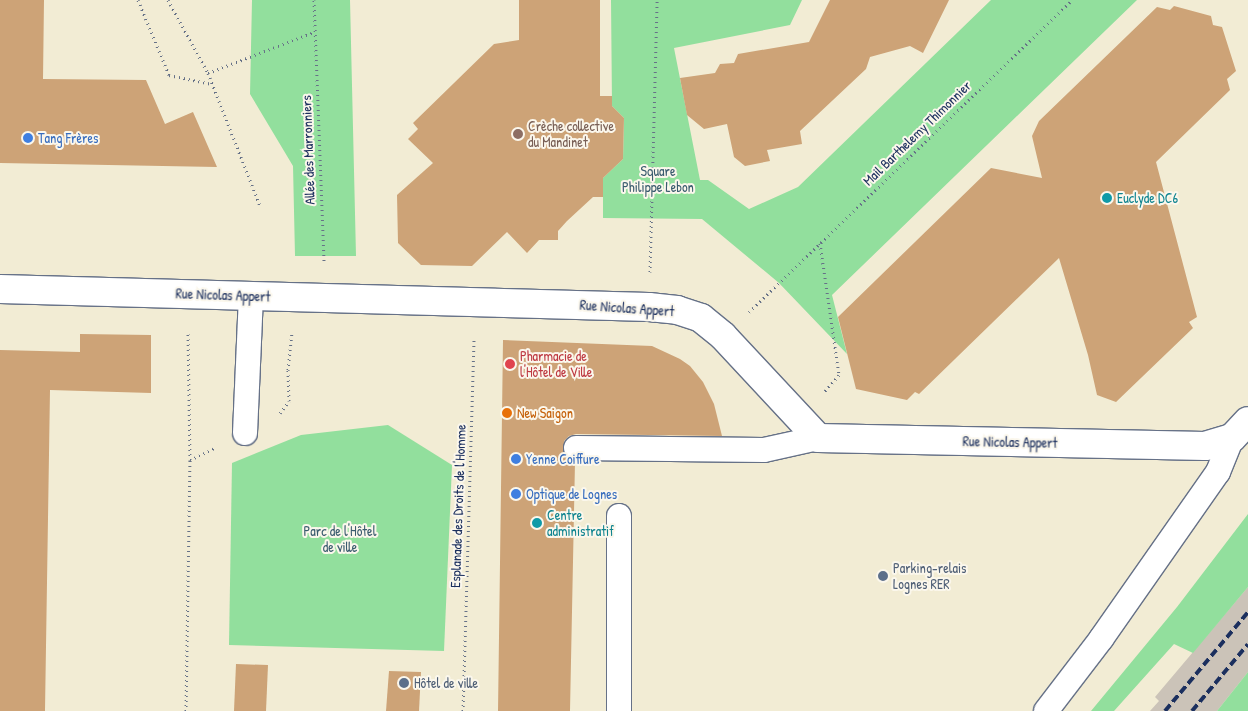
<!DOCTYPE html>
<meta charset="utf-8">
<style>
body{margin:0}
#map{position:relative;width:1248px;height:711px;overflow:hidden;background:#f2ecd4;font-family:"Patrick Hand",sans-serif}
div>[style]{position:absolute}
.industrial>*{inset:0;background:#cbc3b8}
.green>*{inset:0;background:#92df9d}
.building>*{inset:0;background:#cda377}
.path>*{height:3px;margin-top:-1.5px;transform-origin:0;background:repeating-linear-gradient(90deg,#667187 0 1px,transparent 0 5px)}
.roads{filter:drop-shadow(1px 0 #667187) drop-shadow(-1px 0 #667187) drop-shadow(0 1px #667187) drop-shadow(0 -1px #667187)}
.service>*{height:24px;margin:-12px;padding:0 12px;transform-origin:12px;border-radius:12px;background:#fff}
.minor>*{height:28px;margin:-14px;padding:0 14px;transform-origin:14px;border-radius:14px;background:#fff}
.rail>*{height:4px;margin-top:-2px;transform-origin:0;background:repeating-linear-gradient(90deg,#1b2f5e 0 8px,transparent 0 12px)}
.dots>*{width:14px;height:14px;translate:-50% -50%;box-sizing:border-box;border:2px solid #fbf7ec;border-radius:50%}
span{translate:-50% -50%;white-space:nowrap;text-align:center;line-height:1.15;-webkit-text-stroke:4px #fbf7ec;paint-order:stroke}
.education-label{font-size:14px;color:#785e54}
.left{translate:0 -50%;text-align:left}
.street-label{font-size:14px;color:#1b2f5e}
.shop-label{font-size:14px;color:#366cbe}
.park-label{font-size:14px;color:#395b6e}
.culture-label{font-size:14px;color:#0d838f}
.health-label{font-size:14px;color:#be3a42}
.food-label{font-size:14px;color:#c56008}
.service-label{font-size:14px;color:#4e5e75}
</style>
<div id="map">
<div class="industrial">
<div style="clip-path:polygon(1248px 587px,1248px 672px,1217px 711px,1150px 711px,1159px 701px,1155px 697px)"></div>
</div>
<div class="green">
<div style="clip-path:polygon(252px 0,350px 0,356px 256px,295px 256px,293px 166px,250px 94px)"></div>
<div style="clip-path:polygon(611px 0,802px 0,790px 25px,674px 48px,700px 180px,708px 180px,749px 209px,798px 187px,991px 0,1137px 0,832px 295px,847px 354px,779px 283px,702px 219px,603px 218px,603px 178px,623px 159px,624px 118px,612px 106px)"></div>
<div style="clip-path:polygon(388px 425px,452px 465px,444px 651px,229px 645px,232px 463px,301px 435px)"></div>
<div style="clip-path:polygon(1248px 514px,1248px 587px,1193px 653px,1174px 644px,1114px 711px,1091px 711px,1177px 607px)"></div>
<div style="clip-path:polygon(1248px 672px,1248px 711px,1217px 711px)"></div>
</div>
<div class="building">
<div style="clip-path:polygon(0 0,44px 0,43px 79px,146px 80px,165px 124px,193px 112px,217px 167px,0 163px)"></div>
<div style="clip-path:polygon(519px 0,600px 0,600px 96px,612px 96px,612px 106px,624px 118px,623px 159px,603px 178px,603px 197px,593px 197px,567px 221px,558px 231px,558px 240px,539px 240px,527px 253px,507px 232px,472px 266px,421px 265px,398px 243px,397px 195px,433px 163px,408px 139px,418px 129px,413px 123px,494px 44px,519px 40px)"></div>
<div style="clip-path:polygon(830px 0,949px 0,923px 53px,910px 46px,870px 57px,866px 69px,800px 131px,802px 144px,767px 150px,770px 161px,745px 166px,734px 157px,727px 124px,704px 129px,687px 115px,680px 78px,715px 73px,720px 64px,734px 63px,738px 54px,809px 42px)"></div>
<div style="clip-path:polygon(1174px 6px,1211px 16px,1213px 25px,1222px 27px,1236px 71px,1227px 79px,1230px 90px,1156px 162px,1197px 317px,1189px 322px,1193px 328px,1116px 402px,1097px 395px,1088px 355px,1059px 258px,919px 394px,915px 392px,907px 400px,856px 389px,838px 317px,991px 168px,1042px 178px,1032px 136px,1039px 121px,1157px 7px,1170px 10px)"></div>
<div style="clip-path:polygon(80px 334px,151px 335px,151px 393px,50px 390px,45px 711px,0 711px,0 350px,80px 352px)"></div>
<div style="clip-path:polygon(503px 340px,652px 346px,680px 359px,690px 366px,703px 382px,714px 404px,722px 436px,576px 434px,569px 436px,564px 441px,564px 454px,569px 460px,575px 462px,570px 711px,498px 711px)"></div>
<div style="clip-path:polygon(236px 664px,268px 665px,266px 711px,234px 711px)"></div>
<div style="clip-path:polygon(389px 671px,421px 672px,419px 711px,386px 711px)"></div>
</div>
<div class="path">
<div style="left:138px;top:0;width:81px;rotate:67.5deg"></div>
<div style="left:169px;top:75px;width:44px;rotate:11.8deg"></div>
<div style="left:168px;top:0;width:83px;rotate:61.3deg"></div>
<div style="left:208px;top:73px;width:143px;rotate:68.6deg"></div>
<div style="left:314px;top:0;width:262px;rotate:87.8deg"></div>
<div style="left:208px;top:73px;width:114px;rotate:-21.1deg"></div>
<div style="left:820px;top:243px;width:133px;rotate:81.8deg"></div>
<div style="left:839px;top:375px;width:23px;rotate:131deg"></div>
<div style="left:650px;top:272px;width:272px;rotate:-88.5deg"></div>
<div style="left:749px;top:312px;width:449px;rotate:-44deg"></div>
<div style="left:280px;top:413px;width:15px;rotate:-53deg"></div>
<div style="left:289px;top:401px;width:31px;rotate:-92deg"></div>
<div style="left:288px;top:370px;width:37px;rotate:-84deg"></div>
<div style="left:190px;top:460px;width:28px;rotate:-26deg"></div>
<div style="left:186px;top:711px;width:251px;rotate:-89.1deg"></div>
<div style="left:190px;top:460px;width:127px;rotate:-90.9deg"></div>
<div style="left:463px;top:711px;width:373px;rotate:-88.3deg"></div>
</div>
<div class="roads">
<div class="service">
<div style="left:245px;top:433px;width:137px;rotate:-87.5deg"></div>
<div style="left:576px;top:448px;width:188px;rotate:0.6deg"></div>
<div style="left:764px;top:450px;width:55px;rotate:-12.5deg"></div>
<div style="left:619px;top:516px;width:195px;rotate:90deg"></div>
<div style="left:1046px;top:711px;width:91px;rotate:-52.6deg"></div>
<div style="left:1101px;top:639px;width:204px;rotate:-55deg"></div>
<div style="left:1218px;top:472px;width:37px;rotate:-68deg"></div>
</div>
<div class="minor">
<div style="left:0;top:289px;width:649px;rotate:1.59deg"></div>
<div style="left:649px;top:307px;width:28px;rotate:6deg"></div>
<div style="left:677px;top:310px;width:25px;rotate:18deg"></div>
<div style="left:701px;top:318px;width:28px;rotate:39deg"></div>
<div style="left:723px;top:336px;width:139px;rotate:47deg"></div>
<div style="left:818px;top:438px;width:387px;rotate:1.2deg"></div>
<div style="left:1205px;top:446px;width:28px;rotate:-17deg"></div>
<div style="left:1232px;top:438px;width:23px;rotate:-47deg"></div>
</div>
</div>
<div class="rail">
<div style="left:1165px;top:711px;width:129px;rotate:-50deg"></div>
<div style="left:1192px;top:711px;width:87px;rotate:-50.1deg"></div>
</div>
<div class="dots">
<div style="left:518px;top:134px;background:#8d6e63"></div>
<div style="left:28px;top:138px;background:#3f7fe0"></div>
<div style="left:1107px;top:198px;background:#0f9aa8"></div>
<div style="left:510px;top:364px;background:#e0444e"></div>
<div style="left:507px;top:413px;background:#e8710a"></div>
<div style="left:516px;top:459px;background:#3f7fe0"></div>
<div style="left:516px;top:494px;background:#3f7fe0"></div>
<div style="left:537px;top:523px;background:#0f9aa8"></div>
<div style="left:883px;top:576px;background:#5c6f8a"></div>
<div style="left:404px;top:683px;background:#5c6f8a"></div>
</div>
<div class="education-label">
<span class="left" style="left:528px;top:134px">Crèche collective<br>du Mandinet</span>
</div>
<div class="street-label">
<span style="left:917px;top:133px;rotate:-44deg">Mail Barthelemy Thimonnier</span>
<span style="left:308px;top:150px;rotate:-92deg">Allée des Marronniers</span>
<span style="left:223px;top:295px;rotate:2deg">Rue Nicolas Appert</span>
<span style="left:627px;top:308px;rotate:4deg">Rue Nicolas Appert</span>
<span style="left:1010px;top:442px;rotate:1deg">Rue Nicolas Appert</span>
<span style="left:458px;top:506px;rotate:-88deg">Esplanade des Droits de l'Homme</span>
</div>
<div class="shop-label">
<span class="left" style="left:38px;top:138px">Tang Frères</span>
<span class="left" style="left:526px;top:459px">Yenne Coiffure</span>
<span class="left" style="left:526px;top:494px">Optique de Lognes</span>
</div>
<div class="park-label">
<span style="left:658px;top:179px">Square<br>Philippe Lebon</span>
<span style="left:340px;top:539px">Parc de l'Hôtel<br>de ville</span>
</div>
<div class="culture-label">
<span class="left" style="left:1117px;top:198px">Euclyde DC6</span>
<span class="left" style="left:547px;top:523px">Centre<br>administratif</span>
</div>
<div class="health-label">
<span class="left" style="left:520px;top:364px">Pharmacie de<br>l'Hôtel de Ville</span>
</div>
<div class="food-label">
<span class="left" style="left:517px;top:413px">New Saigon</span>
</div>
<div class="service-label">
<span class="left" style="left:893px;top:576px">Parking-relais<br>Lognes RER</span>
<span class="left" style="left:414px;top:683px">Hôtel de ville</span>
</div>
</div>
